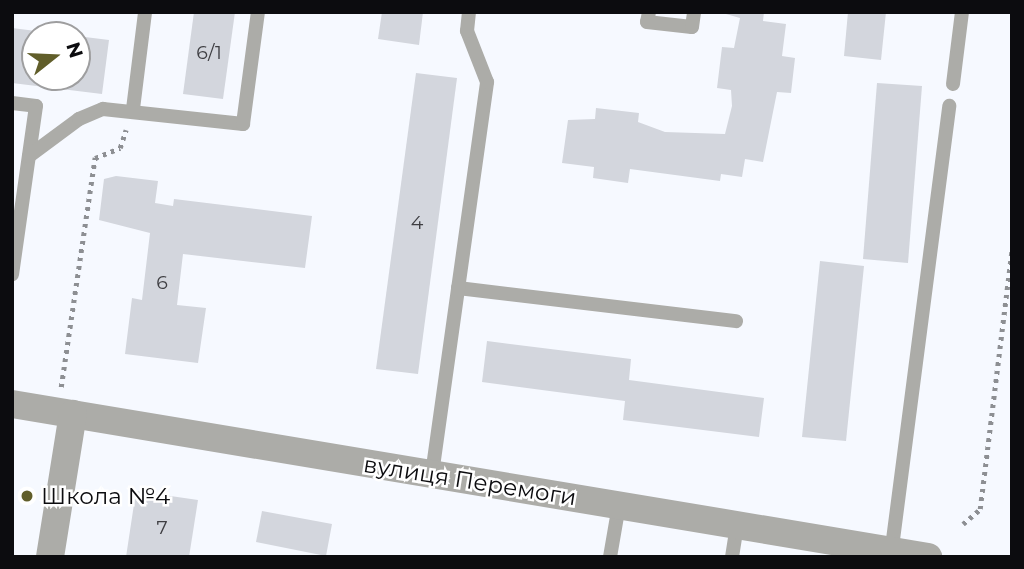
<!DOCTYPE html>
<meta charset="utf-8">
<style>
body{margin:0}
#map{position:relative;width:1024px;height:569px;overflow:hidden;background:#f6f9ff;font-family:Montserrat,sans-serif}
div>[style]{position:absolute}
.building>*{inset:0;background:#d3d6dd}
.path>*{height:4.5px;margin-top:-2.25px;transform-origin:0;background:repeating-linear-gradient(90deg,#8d8f93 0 3.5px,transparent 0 8.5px)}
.service>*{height:14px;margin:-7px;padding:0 7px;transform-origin:7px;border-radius:7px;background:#acaca8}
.minor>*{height:28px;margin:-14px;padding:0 14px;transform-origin:14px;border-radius:14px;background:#acaca8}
.dots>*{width:19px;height:19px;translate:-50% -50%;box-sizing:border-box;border:4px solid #fff;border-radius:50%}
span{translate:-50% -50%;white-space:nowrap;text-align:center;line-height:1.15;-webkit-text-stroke:5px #fff;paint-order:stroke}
.number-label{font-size:19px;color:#3e3e42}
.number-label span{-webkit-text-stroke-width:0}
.street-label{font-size:23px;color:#0c0c0f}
.poi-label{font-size:23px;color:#0c0c0f}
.left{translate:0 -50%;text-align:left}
.frame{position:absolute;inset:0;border:14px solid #0c0c0f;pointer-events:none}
.north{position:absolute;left:21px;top:21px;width:70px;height:70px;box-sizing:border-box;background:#fff;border:2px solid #9e9e9f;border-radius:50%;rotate:72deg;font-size:19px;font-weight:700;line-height:28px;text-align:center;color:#0c0c0f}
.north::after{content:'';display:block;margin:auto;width:24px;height:32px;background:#615e2a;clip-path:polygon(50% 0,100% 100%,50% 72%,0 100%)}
</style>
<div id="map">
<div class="building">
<div style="clip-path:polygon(194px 12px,235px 12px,223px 99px,183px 94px)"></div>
<div style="clip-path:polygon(382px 12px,423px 12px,419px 45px,378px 39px)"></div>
<div style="clip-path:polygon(719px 12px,764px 12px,763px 21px,786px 24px,782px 56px,795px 58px,791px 93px,777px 92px,763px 162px,745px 159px,742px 177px,721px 174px,720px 181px,630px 169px,628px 183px,593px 178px,594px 167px,562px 163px,568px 120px,595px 119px,596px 108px,639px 113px,638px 122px,665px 132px,725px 134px,732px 106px,731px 90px,717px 88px,722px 47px,734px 48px,740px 18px)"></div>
<div style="clip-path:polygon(848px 12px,886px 12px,881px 60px,844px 56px)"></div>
<div style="clip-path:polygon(12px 28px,52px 33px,35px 35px,35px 77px,77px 77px,77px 36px,109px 40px,102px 94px,12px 83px)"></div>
<div style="clip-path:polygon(416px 73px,457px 78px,418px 374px,376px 369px)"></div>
<div style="clip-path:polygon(877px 83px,922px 86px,908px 263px,863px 259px)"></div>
<div style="clip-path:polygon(116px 176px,158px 181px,155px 203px,173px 206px,174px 199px,312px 216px,305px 268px,183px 254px,177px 305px,206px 308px,198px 363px,125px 354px,132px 298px,142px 300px,150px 233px,99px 220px,104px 179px)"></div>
<div style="clip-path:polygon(820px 261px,864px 266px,846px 441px,802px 437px)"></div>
<div style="clip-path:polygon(487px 341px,631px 359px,629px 380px,764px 398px,759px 437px,623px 420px,625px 401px,482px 382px)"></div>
<div style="clip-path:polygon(136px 491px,198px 500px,189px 557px,126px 557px)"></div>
<div style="clip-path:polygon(262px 511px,332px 524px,326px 556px,256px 542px)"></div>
</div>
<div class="path">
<div style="left:61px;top:387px;width:232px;rotate:-81.6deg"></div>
<div style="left:95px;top:158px;width:27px;rotate:-22deg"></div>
<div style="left:120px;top:148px;width:19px;rotate:-72deg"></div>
<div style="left:963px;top:524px;width:23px;rotate:-41deg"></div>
<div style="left:980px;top:509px;width:264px;rotate:-83deg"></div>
</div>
<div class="service">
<div style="left:649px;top:12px;width:10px;rotate:101deg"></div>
<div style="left:647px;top:22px;width:45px;rotate:6.3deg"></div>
<div style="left:692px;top:27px;width:15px;rotate:-82deg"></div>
<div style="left:953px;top:84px;width:73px;rotate:-82.9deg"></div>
<div style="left:12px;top:103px;width:24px;rotate:7deg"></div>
<div style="left:36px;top:106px;width:170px;rotate:98.1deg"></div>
<div style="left:133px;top:109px;width:98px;rotate:-82.9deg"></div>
<div style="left:29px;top:156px;width:62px;rotate:-36.5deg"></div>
<div style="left:79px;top:119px;width:26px;rotate:-23deg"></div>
<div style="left:103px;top:109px;width:141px;rotate:6.1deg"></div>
<div style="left:243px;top:124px;width:113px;rotate:-82.4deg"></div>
<div style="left:458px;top:288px;width:280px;rotate:6.8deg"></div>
<div style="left:432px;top:474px;width:396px;rotate:-82deg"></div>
<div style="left:487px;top:82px;width:55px;rotate:-111.4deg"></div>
<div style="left:467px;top:31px;width:19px;rotate:-84deg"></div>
<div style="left:891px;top:555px;width:453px;rotate:-82.6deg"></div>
<div style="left:610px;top:557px;width:53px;rotate:-80.2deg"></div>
<div style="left:732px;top:557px;width:32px;rotate:-81deg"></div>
</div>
<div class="minor">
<div style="left:12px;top:404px;width:929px;rotate:9.48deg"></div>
<div style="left:50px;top:557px;width:145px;rotate:-80.9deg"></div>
</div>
<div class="dots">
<div style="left:27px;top:496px;background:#615e2a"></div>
</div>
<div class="number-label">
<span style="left:209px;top:53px">6/1</span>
<span style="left:417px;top:223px">4</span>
<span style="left:162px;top:283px">6</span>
<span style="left:162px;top:528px">7</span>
</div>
<div class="street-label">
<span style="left:470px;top:481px;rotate:9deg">вулиця Перемоги</span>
</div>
<div class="poi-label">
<span class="left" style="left:41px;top:496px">Школа №4</span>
</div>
<div class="frame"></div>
<div class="north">N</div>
</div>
